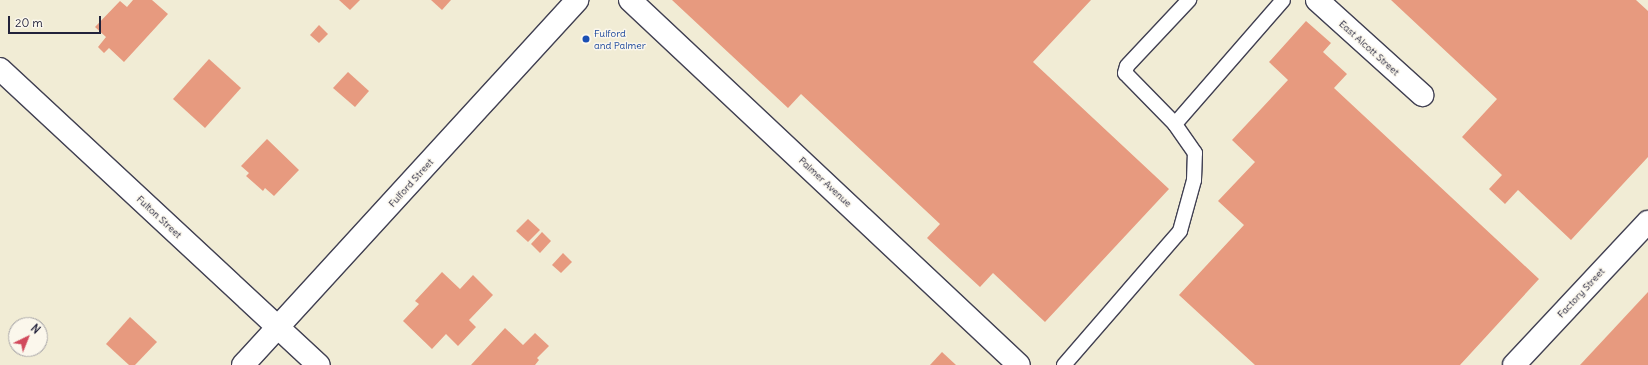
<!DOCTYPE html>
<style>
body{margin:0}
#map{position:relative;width:1648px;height:365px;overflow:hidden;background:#f1ecd5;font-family:Delius,sans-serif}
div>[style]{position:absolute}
.building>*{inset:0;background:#e79a7f}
.roads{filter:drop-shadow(1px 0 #414052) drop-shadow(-1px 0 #414052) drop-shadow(0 1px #414052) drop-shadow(0 -1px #414052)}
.service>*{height:14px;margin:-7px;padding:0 7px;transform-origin:7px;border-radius:7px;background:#fff}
.minor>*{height:22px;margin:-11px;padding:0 11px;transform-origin:11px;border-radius:11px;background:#fff}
.dots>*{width:11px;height:11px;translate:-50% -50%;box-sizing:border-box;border:2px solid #fbf7ec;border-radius:50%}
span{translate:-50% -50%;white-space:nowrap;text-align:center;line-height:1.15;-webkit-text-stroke:3px #fbf7ec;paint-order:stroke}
.transit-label{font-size:10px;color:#164399}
.left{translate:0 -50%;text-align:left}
.street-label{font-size:10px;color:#22223b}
.north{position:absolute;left:8px;top:317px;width:40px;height:40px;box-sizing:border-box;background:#fbf7ec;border:1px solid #a4a2a5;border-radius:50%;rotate:43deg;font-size:11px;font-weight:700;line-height:16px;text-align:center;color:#22223b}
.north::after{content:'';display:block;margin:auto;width:14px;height:18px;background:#d1495b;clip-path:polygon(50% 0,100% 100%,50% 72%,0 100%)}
.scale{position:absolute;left:8px;top:16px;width:93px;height:18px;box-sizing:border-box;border:2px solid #22223b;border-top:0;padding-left:5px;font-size:12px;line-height:14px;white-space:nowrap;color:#22223b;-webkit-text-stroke:3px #fbf7ec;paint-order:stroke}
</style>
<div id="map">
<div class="building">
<div style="clip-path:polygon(133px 0,152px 0,168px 14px,124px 62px,109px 48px,104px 53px,98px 47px,106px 37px,95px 27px,120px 1px,127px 7px)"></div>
<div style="clip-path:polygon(339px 0,360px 0,350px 10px)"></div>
<div style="clip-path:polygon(431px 0,451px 0,442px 10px)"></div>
<div style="clip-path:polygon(672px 0,1091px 0,1033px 62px,1169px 189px,1045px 322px,993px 273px,980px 287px,927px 238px,940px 224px,801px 94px,788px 108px)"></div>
<div style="clip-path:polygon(1391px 0,1636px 0,1648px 11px,1648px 157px,1571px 240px,1518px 190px,1505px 204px,1489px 189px,1502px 175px,1462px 137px,1497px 99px)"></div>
<div style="clip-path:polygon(1306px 21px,1331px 43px,1323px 52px,1347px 74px,1334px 88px,1539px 279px,1460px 365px,1255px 365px,1179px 295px,1244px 225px,1218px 201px,1255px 162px,1232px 140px,1288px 80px,1269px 62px)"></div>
<div style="clip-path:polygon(319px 25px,328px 34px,319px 43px,310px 35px)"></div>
<div style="clip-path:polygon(209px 59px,241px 88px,205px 128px,173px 99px)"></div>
<div style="clip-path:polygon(348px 72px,369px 91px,355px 107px,333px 88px)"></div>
<div style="clip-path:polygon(267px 139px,299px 170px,274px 196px,265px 188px,263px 191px,246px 176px,249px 173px,241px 166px)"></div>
<div style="clip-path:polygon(528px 219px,540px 230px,528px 242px,516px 231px)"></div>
<div style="clip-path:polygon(542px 232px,551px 241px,540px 253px,531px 244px)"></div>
<div style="clip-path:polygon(563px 253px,572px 262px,561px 273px,552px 265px)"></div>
<div style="clip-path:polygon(442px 272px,460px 289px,473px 275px,493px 295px,469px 320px,476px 327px,458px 346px,446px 334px,432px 349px,403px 321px,419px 304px,415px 301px)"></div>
<div style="clip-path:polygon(1648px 292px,1648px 365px,1580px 365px)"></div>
<div style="clip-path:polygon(130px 317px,157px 342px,135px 365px,129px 365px,106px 344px)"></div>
<div style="clip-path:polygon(505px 328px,523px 345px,535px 333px,549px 346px,537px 358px,539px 360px,535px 365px,471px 365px)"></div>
<div style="clip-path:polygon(942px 352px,956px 365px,930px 365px)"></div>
</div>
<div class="roads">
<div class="service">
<div style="left:1175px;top:124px;width:164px;rotate:-48.9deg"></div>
<div style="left:1064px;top:365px;width:177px;rotate:-49.1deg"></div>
<div style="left:1180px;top:231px;width:53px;rotate:-74.6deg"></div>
<div style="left:1194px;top:180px;width:27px;rotate:-88deg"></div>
<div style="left:1195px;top:153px;width:35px;rotate:-125deg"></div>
<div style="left:1175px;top:124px;width:71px;rotate:-134.4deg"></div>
<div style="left:1125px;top:73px;width:7px;rotate:-74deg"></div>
<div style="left:1127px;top:66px;width:91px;rotate:-46.8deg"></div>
</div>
<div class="minor">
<div style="left:630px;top:0;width:533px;rotate:43.18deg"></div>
<div style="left:1317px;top:0;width:142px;rotate:42.1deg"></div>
<div style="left:0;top:69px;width:435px;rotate:42.9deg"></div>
<div style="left:243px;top:365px;width:495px;rotate:-47.5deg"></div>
<div style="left:1514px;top:365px;width:196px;rotate:-46.9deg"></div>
</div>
</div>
<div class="dots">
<div style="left:586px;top:39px;background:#1a4fb4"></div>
</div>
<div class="transit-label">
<span class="left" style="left:594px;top:39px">Fulford<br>and Palmer</span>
</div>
<div class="street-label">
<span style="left:1369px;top:48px;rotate:42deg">East Alcott Street</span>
<span style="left:825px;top:182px;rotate:43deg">Palmer Avenue</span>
<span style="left:411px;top:183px;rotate:-48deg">Fulford Street</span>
<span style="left:159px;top:217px;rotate:43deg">Fulton Street</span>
<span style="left:1581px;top:293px;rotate:-47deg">Factory Street</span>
</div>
<div class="north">N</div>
<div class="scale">20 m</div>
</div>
